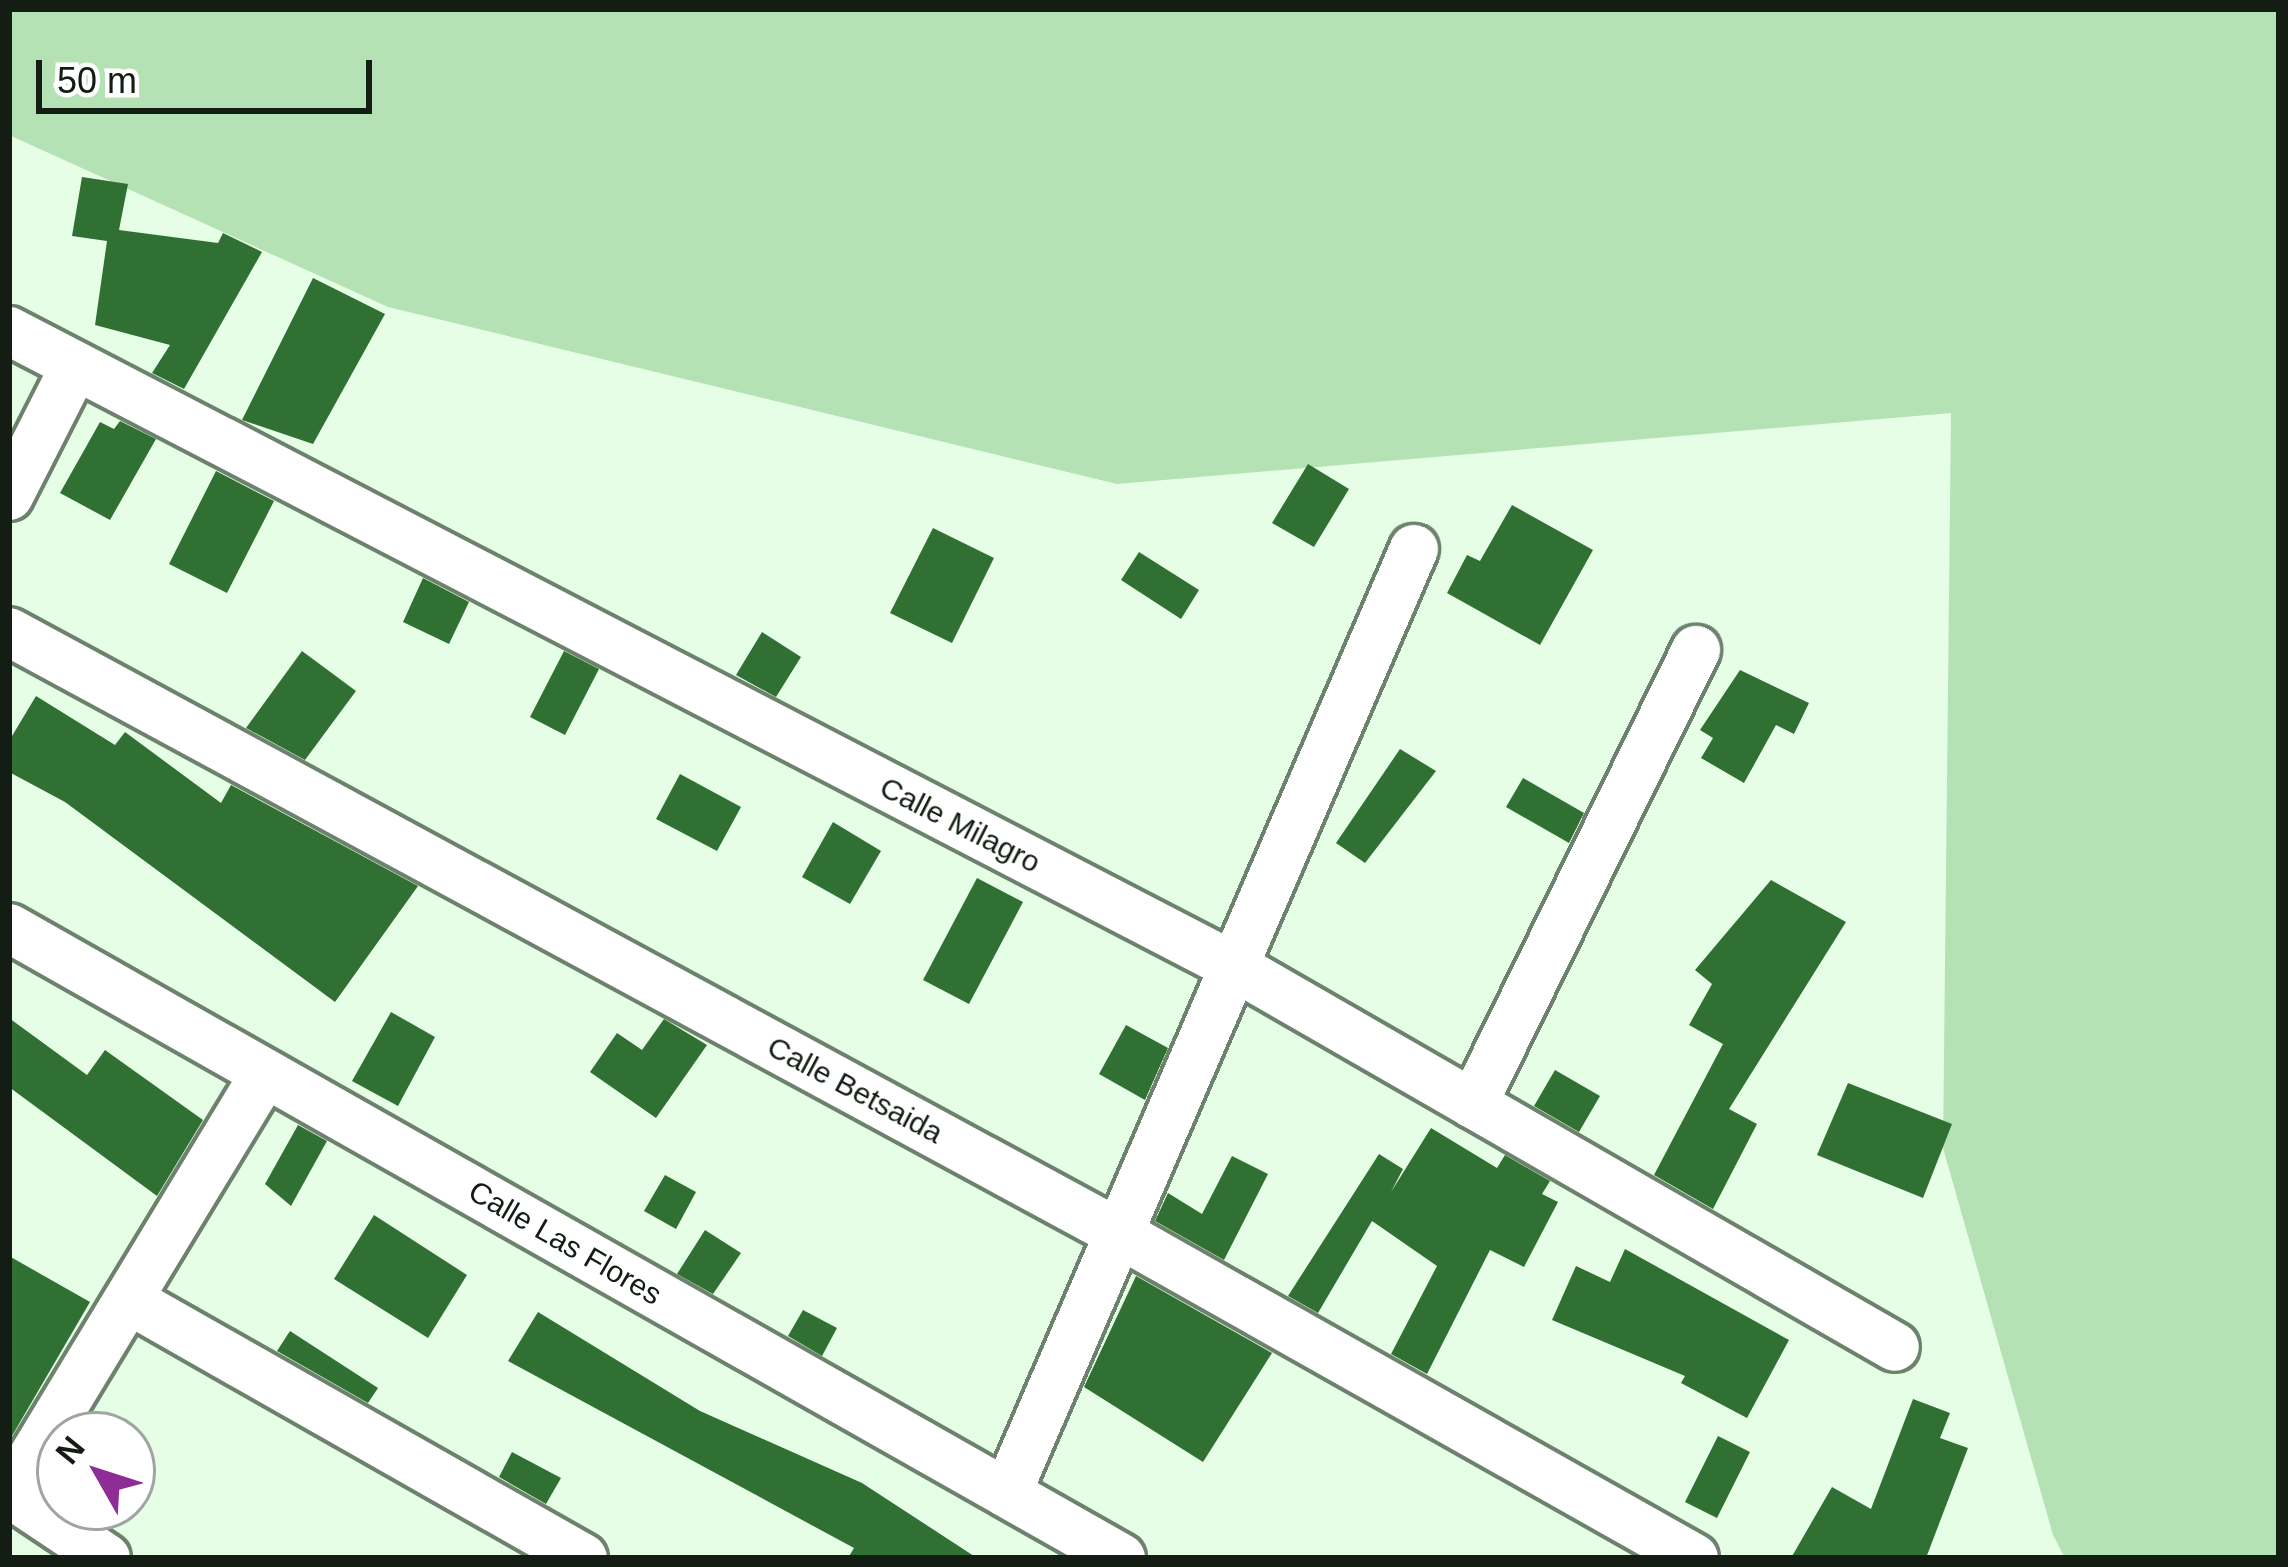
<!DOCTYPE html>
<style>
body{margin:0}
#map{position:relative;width:2288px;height:1567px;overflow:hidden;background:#e5fee5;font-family:Arial,sans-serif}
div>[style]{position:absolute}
.green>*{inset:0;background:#b5e2b4}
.building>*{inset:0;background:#307133}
.roads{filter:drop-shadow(3px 0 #6d826c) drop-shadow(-3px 0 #6d826c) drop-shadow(0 3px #6d826c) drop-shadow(0 -3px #6d826c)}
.minor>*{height:48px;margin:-24px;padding:0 24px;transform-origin:24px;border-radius:24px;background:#fff}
span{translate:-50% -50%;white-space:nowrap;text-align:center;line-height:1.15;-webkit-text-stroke:12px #fff;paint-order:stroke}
.street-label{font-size:30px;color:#141d14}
.frame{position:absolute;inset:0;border:12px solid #141d14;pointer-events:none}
.north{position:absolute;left:36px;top:1411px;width:120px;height:120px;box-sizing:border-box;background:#fff;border:3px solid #a1a5a1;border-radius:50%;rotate:309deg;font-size:33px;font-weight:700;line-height:48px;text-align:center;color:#141d14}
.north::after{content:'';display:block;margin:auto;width:42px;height:54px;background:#8d2d95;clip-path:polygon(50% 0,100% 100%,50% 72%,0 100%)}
.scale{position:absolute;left:36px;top:60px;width:336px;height:54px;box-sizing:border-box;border:6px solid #141d14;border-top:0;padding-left:15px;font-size:36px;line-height:42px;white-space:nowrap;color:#141d14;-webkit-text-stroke:9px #fff;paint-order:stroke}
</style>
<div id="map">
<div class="green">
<div style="clip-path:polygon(9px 9px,2279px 9px,2279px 1558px,2065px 1558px,2053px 1535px,1943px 1148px,1951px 413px,1117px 484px,388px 307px,9px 135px)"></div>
</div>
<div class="building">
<div style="clip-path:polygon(82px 177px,128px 184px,119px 230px,218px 243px,223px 233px,262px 252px,184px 389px,152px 373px,170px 345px,95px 325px,107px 241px,72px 236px)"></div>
<div style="clip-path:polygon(313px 278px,385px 314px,313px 444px,242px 420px)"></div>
<div style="clip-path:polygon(120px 421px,156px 439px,110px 520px,60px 493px,100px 422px,114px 429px)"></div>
<div style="clip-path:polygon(1308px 464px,1349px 489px,1314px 547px,1272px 523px)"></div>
<div style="clip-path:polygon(216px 471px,274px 501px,227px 593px,169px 564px)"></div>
<div style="clip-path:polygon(1512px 505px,1593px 550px,1540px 645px,1447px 593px,1467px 555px,1480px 561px)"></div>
<div style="clip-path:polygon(933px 528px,994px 558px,952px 643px,890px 613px)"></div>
<div style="clip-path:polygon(1139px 552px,1199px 590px,1181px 619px,1121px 580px)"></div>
<div style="clip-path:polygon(423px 578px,469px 602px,449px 644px,403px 622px)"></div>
<div style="clip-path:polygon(762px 632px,801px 657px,776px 697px,736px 675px)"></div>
<div style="clip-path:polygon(302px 651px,356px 691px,305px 760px,246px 728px)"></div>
<div style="clip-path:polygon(564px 651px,599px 669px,565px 735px,530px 717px)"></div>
<div style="clip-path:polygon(1740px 670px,1809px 703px,1794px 734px,1776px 725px,1744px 783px,1701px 758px,1713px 738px,1700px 730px)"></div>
<div style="clip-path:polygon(36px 696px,115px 745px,125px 732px,221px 803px,231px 785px,418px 886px,335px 1002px,65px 802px,9px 772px,9px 741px)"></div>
<div style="clip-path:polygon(1400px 749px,1436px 771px,1365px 863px,1336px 843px)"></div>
<div style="clip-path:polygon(680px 774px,741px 807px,717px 851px,656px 819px)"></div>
<div style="clip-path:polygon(1523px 778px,1584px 813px,1569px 843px,1506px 807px)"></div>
<div style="clip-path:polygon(833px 822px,881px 851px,850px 904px,802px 877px)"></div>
<div style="clip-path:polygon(977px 878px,1023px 902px,969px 1004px,923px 980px)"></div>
<div style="clip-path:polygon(1771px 880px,1846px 922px,1729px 1109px,1757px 1124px,1713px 1209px,1654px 1175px,1723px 1044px,1689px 1025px,1712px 984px,1695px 970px)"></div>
<div style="clip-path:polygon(391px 1012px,435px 1037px,398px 1106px,352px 1081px)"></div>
<div style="clip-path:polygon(9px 1018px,87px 1075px,105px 1050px,203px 1120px,157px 1196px,9px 1087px)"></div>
<div style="clip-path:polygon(664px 1019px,707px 1045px,656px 1118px,590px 1072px,617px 1033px,642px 1050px)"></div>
<div style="clip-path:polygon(1126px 1025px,1168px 1048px,1145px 1100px,1099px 1074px)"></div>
<div style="clip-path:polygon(1555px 1070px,1600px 1096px,1579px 1132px,1534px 1106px)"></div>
<div style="clip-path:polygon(1848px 1083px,1952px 1124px,1923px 1198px,1817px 1155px)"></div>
<div style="clip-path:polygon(298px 1125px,327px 1141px,291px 1206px,265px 1184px)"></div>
<div style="clip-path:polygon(1431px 1128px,1497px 1168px,1505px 1155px,1550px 1181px,1542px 1194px,1558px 1202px,1524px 1267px,1490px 1250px,1427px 1374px,1391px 1354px,1437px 1266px,1372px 1221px,1318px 1313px,1288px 1296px,1379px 1154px,1403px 1169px,1391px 1192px)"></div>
<div style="clip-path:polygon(1232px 1156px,1268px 1174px,1224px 1260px,1155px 1221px,1168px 1193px,1202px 1214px)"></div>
<div style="clip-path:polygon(665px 1175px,696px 1192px,676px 1229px,644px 1211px)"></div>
<div style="clip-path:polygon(374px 1215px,467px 1275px,428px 1338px,334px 1279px)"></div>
<div style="clip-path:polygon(705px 1230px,741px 1253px,713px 1294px,677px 1274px)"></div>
<div style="clip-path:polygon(1625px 1249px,1789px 1340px,1747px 1418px,1681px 1383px,1685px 1376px,1552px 1320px,1576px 1266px,1610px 1282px)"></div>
<div style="clip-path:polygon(9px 1256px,90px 1302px,9px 1441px)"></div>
<div style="clip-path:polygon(1136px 1276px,1272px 1353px,1203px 1462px,1084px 1387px)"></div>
<div style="clip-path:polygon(803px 1310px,837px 1328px,822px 1356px,788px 1336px)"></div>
<div style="clip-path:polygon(538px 1312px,700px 1411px,862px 1483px,977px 1558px,848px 1558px,854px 1548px,508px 1361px)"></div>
<div style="clip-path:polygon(290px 1331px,378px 1388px,368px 1403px,277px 1351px)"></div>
<div style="clip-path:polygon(1913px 1399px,1950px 1413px,1940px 1438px,1968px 1448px,1926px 1558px,1791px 1558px,1832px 1487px,1871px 1509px)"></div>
<div style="clip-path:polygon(1718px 1436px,1750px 1452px,1717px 1518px,1685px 1502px)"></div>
<div style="clip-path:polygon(512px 1452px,561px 1478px,546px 1504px,499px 1477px)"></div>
</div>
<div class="roads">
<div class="minor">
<div style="left:9px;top:331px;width:1383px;rotate:27.42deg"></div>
<div style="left:1237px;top:968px;width:759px;rotate:29.94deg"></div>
<div style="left:9px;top:496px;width:146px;rotate:-63.1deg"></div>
<div style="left:9px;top:632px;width:1264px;rotate:28.45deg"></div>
<div style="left:1120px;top:1234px;width:659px;rotate:29.44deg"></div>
<div style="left:9px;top:928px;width:1278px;rotate:29.53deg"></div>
<div style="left:1473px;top:1104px;width:506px;rotate:-63.84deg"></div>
<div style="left:129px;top:1300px;width:522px;rotate:29.61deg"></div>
<div style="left:1007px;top:1493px;width:1028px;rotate:-66.68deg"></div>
<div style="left:12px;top:1495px;width:113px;rotate:33.8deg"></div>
<div style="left:9px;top:1496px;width:494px;rotate:-58.8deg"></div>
</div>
</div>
<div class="street-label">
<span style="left:960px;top:825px;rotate:27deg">Calle Milagro</span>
<span style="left:855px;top:1090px;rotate:28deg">Calle Betsaida</span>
<span style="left:565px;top:1243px;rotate:30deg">Calle Las Flores</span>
</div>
<div class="frame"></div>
<div class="north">N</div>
<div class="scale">50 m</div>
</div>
